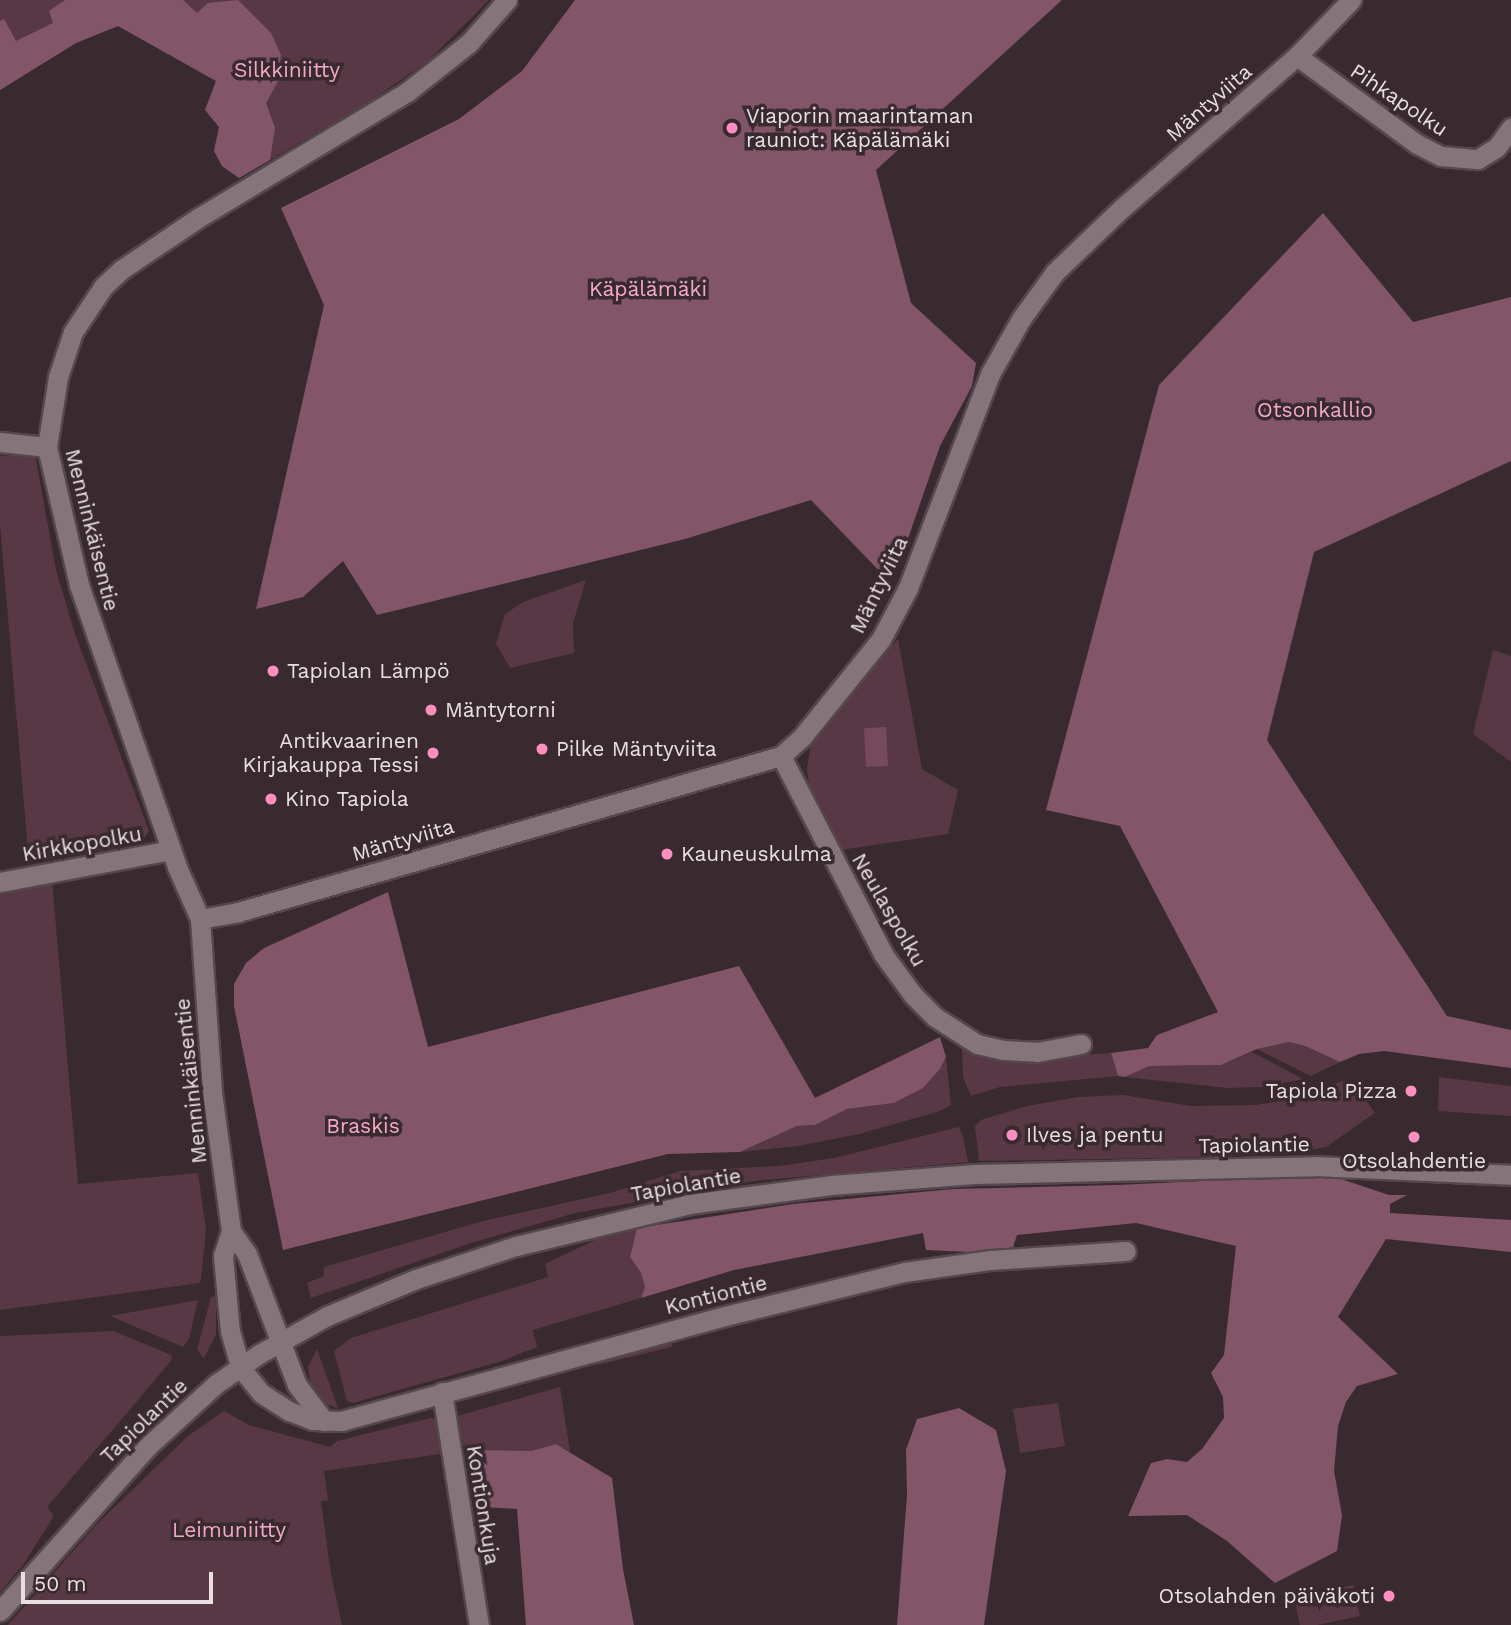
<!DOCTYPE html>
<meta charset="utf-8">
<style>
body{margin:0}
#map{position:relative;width:1511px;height:1625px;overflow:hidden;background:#392a30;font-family:"Work Sans",sans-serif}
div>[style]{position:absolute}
.green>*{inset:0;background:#583845}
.forest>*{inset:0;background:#835569}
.water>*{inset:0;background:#77495d}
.roads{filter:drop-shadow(2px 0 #54474d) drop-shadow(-2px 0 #54474d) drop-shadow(0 2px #54474d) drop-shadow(0 -2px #54474d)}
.minor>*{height:19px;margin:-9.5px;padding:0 9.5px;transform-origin:9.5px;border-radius:9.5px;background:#86747b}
.secondary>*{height:19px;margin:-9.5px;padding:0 9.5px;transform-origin:9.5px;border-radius:9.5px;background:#86747b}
.dots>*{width:19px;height:19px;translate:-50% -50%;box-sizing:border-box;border:4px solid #392a30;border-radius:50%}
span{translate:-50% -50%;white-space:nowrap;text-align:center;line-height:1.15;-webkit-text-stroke:7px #392a30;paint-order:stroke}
.park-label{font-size:21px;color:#f4a8c8}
.street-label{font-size:21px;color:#e9dfe3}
.poi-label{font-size:21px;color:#e9dfe3}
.left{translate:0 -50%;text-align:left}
.right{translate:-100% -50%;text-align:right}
.scale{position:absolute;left:21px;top:1572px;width:192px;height:32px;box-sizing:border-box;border:4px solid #e9dfe3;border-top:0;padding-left:9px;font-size:21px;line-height:24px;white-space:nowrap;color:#e9dfe3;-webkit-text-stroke:5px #392a30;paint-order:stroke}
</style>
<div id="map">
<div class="green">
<div style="clip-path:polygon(0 0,489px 0,428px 61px,366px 104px,239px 178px,222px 166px,214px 151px,219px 127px,205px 110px,216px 81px,118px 26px,76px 43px,0 90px)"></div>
<div style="clip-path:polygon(35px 454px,56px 570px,75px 634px,149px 831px,140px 844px,29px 862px,0 525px,0 456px)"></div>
<div style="clip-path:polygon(586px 580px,573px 623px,574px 653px,510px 668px,496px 644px,505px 614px,523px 602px)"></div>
<div style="clip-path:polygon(898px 639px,922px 769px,958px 790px,948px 834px,840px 850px,809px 785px,807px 768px,811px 743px)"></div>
<div style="clip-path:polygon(1493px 650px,1511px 656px,1511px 762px,1473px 734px)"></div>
<div style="clip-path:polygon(52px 880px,78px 1184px,198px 1173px,206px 1230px,201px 1279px,200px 1283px,0 1310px,0 889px)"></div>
<div style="clip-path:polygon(1289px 1042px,1305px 1046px,1340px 1062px,1311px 1076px,1257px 1049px)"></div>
<div style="clip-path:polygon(962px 1049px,1035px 1058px,1111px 1053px,1118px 1076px,1000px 1087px,971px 1096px,963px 1077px)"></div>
<div style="clip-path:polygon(1252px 1052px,1303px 1079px,1264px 1087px,1228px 1088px,1125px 1077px,1148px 1066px,1221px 1065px)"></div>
<div style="clip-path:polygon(946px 1057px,951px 1105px,937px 1112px,859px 1134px,798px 1146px,740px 1152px,797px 1126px,815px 1125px,847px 1109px,894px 1103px,923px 1088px,940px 1069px)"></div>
<div style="clip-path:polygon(1439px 1077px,1511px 1086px,1511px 1116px,1438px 1111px)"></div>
<div style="clip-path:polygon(1344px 1080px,1355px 1085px,1375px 1113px,1326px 1147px,1311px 1150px,1218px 1157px,979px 1161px,975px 1126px,981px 1120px,1027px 1106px,1078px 1097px,1123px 1095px,1191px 1106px,1256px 1105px,1304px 1097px)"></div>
<div style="clip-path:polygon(959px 1127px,963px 1136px,968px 1162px,754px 1181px,575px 1213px,471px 1243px,311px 1298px,307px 1283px,324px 1276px,324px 1267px,483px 1221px,610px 1193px,680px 1171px,779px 1166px,834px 1158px)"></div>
<div style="clip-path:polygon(637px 1228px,630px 1257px,641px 1273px,645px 1287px,641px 1298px,533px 1330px,537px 1347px,502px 1361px,353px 1403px,347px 1401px,334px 1351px,351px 1338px,548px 1277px,545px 1264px,597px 1239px)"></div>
<div style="clip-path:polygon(216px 1296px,216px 1334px,204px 1358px,197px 1350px,211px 1297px)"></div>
<div style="clip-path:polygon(198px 1300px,189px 1339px,183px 1347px,110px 1316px)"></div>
<div style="clip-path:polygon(113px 1331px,172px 1355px,171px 1361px,47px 1507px,54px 1516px,23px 1565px,0 1592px,0 1336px)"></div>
<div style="clip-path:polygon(667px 1341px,672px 1342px,672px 1347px,597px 1365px,595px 1362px)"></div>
<div style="clip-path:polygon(317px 1349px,338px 1408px,322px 1403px,311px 1390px,308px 1367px)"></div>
<div style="clip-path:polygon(560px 1387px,570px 1452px,556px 1444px,531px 1451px,481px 1450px,466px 1459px,457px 1416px)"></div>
<div style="clip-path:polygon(1058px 1403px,1065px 1446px,1020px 1453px,1013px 1409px)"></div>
<div style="clip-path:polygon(224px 1411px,249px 1425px,330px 1447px,337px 1441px,430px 1418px,438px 1419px,447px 1453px,324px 1471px,328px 1500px,321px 1501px,331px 1574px,342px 1625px,8px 1625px,97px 1524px,188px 1436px)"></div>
<div style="clip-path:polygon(1353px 1585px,1360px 1616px,1317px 1625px,1300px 1625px,1294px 1597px)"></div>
</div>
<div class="forest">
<div style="clip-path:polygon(65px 0,183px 0,197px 13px,208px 3px,238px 0,271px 33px,281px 55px,277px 83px,266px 103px,275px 128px,270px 160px,239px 178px,222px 166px,214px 151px,219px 127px,205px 110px,216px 81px,118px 26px,76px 43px,0 90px,0 21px,4px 19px,16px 41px,53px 23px,49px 11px)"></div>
<div style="clip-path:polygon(575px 0,1062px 0,876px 170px,911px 303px,976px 363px,972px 386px,940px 446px,903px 553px,887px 579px,811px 500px,685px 539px,377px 615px,343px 561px,303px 597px,256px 609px,324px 305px,281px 208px,459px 119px,522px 71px)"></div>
<div style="clip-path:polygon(1323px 213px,1413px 322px,1511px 297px,1511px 461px,1314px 552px,1267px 740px,1447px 1016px,1511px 1030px,1511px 1068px,1384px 1051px,1359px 1054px,1340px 1062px,1305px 1046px,1289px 1042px,1257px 1049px,1221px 1065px,1149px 1066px,1125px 1077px,1118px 1076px,1111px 1053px,1148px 1048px,1157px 1035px,1218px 1012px,1120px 826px,1046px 810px,1159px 385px)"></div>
<div style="clip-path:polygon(388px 892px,428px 1047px,739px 966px,815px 1098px,940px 1037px,946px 1057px,940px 1069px,923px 1088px,894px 1103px,847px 1109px,815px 1125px,797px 1126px,740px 1152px,668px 1154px,283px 1250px,234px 1006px,234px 984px,246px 963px,264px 948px)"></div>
<div style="clip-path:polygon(1329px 1175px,1389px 1195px,1407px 1195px,1390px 1204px,1390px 1213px,1511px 1220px,1511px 1252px,1386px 1239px,1338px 1317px,1398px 1374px,1357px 1386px,1346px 1402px,1338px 1426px,1334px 1471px,1342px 1515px,1337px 1551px,1275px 1583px,1227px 1541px,1187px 1515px,1128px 1516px,1151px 1463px,1167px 1459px,1187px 1462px,1202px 1449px,1224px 1418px,1223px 1397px,1211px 1373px,1224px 1355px,1236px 1246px,1136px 1223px,1017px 1235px,1011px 1254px,926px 1250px,923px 1233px,734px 1270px,641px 1298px,645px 1287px,641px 1273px,630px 1257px,637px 1228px,793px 1204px,953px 1189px,1117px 1185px)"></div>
<div style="clip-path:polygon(959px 1408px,996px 1430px,1006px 1471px,984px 1625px,897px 1625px,907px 1495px,906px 1450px,917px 1419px)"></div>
<div style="clip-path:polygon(556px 1444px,612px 1478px,623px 1569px,634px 1625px,526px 1625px,517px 1509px,482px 1507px,466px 1459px,481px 1450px,531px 1451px)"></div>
</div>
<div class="water">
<div style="clip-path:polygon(886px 727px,888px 766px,866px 767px,864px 728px)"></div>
</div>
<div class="roads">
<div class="minor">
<div style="left:507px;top:0;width:57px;rotate:131.5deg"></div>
<div style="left:469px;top:43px;width:79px;rotate:141.7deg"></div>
<div style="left:407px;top:92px;width:244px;rotate:148.9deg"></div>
<div style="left:198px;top:218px;width:92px;rotate:146.1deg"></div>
<div style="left:122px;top:269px;width:26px;rotate:137deg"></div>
<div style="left:103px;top:287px;width:54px;rotate:123.7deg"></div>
<div style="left:73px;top:332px;width:47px;rotate:108.4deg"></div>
<div style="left:58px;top:377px;width:71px;rotate:98.9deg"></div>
<div style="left:47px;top:447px;width:142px;rotate:76.9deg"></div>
<div style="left:79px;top:585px;width:299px;rotate:70.8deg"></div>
<div style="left:177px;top:867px;width:57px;rotate:66.1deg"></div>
<div style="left:200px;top:919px;width:173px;rotate:86deg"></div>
<div style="left:212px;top:1092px;width:140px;rotate:82.2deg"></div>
<div style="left:231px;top:1231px;width:26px;rotate:108deg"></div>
<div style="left:223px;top:1256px;width:75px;rotate:84.7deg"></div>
<div style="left:230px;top:1331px;width:37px;rotate:74deg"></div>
<div style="left:240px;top:1367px;width:33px;rotate:51deg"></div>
<div style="left:261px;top:1393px;width:33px;rotate:33deg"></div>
<div style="left:289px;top:1411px;width:25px;rotate:21deg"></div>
<div style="left:312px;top:1420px;width:29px;rotate:2deg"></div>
<div style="left:341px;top:1421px;width:398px;rotate:-15.3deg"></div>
<div style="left:725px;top:1316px;width:184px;rotate:-13.8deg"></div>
<div style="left:904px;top:1272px;width:88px;rotate:-7.9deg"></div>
<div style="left:991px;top:1260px;width:135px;rotate:-3.8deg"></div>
<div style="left:1297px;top:56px;width:149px;rotate:36.3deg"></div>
<div style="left:1417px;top:144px;width:27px;rotate:27deg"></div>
<div style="left:1441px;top:156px;width:37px;rotate:5deg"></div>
<div style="left:1478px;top:159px;width:22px;rotate:-32deg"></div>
<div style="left:1497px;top:147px;width:24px;rotate:-54deg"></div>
<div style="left:0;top:442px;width:47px;rotate:6.1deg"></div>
<div style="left:781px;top:756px;width:223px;rotate:62.7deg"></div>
<div style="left:883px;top:954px;width:51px;rotate:53.8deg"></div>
<div style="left:913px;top:995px;width:31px;rotate:45deg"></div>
<div style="left:935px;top:1017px;width:50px;rotate:32.7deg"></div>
<div style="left:977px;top:1044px;width:26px;rotate:13deg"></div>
<div style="left:1002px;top:1050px;width:35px;rotate:3deg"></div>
<div style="left:1037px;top:1052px;width:45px;rotate:-10.3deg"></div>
<div style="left:0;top:882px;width:174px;rotate:-10.6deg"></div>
<div style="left:200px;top:919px;width:39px;rotate:-10deg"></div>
<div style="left:238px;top:912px;width:565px;rotate:-16.03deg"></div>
<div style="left:781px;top:756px;width:28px;rotate:-42deg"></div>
<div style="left:802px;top:737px;width:126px;rotate:-51.1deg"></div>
<div style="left:881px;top:639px;width:58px;rotate:-62.1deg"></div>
<div style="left:908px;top:588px;width:229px;rotate:-69deg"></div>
<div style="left:990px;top:374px;width:63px;rotate:-60.6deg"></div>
<div style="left:1021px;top:319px;width:58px;rotate:-54.1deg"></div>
<div style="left:1055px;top:272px;width:93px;rotate:-43.7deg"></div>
<div style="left:1122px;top:208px;width:232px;rotate:-41deg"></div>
<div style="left:1297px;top:56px;width:78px;rotate:-46deg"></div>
<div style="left:231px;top:1231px;width:28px;rotate:55deg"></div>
<div style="left:247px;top:1254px;width:140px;rotate:69.1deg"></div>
<div style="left:297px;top:1385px;width:45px;rotate:53.1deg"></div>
<div style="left:442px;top:1392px;width:236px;rotate:81deg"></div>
</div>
<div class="secondary">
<div style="left:0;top:1611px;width:220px;rotate:-48.1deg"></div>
<div style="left:147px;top:1447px;width:93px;rotate:-42.4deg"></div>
<div style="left:216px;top:1384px;width:52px;rotate:-34.9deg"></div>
<div style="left:259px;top:1354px;width:78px;rotate:-29.2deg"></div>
<div style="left:327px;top:1316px;width:96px;rotate:-22.6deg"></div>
<div style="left:416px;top:1279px;width:105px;rotate:-18.3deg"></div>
<div style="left:516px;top:1246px;width:178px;rotate:-13.6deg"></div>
<div style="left:689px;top:1204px;width:143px;rotate:-7.6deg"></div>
<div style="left:831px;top:1185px;width:144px;rotate:-4.4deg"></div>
<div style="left:975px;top:1174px;width:341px;rotate:-1.3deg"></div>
<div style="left:1316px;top:1166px;width:195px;rotate:2.6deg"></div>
</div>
</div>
<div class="dots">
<div style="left:732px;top:128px;background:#fd8ec0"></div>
<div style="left:273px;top:671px;background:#fd8ec0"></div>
<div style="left:431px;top:710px;background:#fd8ec0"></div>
<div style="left:542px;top:749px;background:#fd8ec0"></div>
<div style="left:433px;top:753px;background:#fd8ec0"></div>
<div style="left:271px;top:799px;background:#fd8ec0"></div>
<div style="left:667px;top:854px;background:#fd8ec0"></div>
<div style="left:1411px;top:1091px;background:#fd8ec0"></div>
<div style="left:1012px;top:1135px;background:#fd8ec0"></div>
<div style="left:1414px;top:1137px;background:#fd8ec0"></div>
<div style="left:1389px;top:1596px;background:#fd8ec0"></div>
</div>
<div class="park-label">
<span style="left:287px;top:70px">Silkkiniitty</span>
<span style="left:648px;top:289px">Käpälämäki</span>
<span style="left:1315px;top:410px">Otsonkallio</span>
<span style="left:363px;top:1126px">Braskis</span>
<span style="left:229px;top:1530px">Leimuniitty</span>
</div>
<div class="street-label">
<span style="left:1399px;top:100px;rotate:34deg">Pihkapolku</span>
<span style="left:1209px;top:103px;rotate:-41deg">Mäntyviita</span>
<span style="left:92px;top:530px;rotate:76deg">Menninkäisentie</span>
<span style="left:879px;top:585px;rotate:-64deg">Mäntyviita</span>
<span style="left:403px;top:840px;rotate:-16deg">Mäntyviita</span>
<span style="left:82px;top:844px;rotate:-10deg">Kirkkopolku</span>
<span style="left:889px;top:910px;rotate:60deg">Neulaspolku</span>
<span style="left:191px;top:1081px;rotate:-96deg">Menninkäisentie</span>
<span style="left:1254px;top:1145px;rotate:-1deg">Tapiolantie</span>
<span style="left:686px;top:1185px;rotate:-10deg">Tapiolantie</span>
<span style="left:716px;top:1295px;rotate:-14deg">Kontiontie</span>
<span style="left:144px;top:1421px;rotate:-44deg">Tapiolantie</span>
<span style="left:483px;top:1505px;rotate:81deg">Kontionkuja</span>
</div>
<div class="poi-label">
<span class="left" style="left:746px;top:128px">Viaporin maarintaman<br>rauniot: Käpälämäki</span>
<span class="left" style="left:287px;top:671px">Tapiolan Lämpö</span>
<span class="left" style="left:445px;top:710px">Mäntytorni</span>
<span class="right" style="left:419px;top:753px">Antikvaarinen<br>Kirjakauppa Tessi</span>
<span class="left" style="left:556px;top:749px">Pilke Mäntyviita</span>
<span class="left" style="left:285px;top:799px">Kino Tapiola</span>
<span class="left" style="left:681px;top:854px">Kauneuskulma</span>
<span class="right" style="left:1397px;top:1091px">Tapiola Pizza</span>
<span class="left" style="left:1026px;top:1135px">Ilves ja pentu</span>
<span style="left:1414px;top:1161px">Otsolahdentie</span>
<span class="right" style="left:1375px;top:1596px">Otsolahden päiväkoti</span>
</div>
<div class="scale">50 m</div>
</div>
